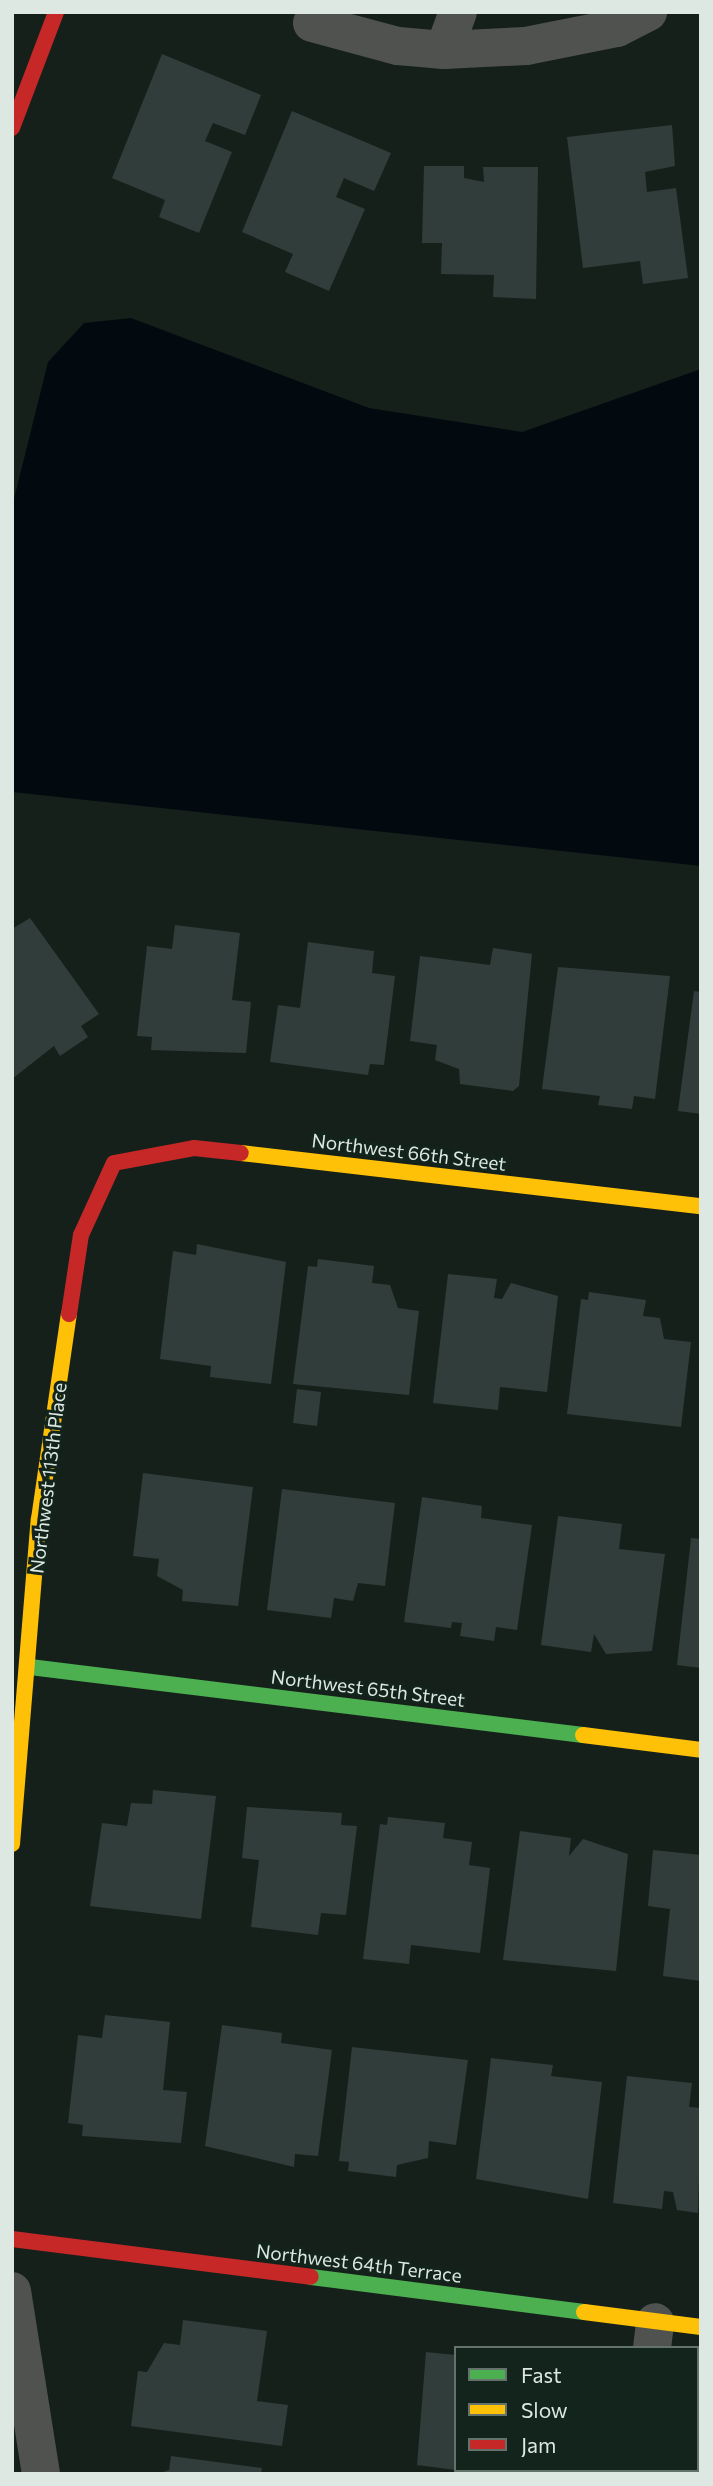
<!DOCTYPE html>
<style>
body{margin:0}
#map{position:relative;width:713px;height:2486px;overflow:hidden;background:#16201b;font-family:Commissioner,sans-serif}
div>[style]{position:absolute}
.water>*{inset:0;background:#020a0f}
.building>*{inset:0;background:#303d3b}
.street>*{height:38px;margin:-19px;padding:0 19px;transform-origin:19px;border-radius:19px;background:#505250}
.fast>*{height:16px;margin:-8px;padding:0 8px;transform-origin:8px;border-radius:8px;background:#4caf50}
.slow>*{height:16px;margin:-8px;padding:0 8px;transform-origin:8px;border-radius:8px;background:#ffc107}
.jam>*{height:16px;margin:-8px;padding:0 8px;transform-origin:8px;border-radius:8px;background:#c62828}
span{translate:-50% -50%;white-space:nowrap;text-align:center;line-height:1.15;-webkit-text-stroke:6px #12241b;paint-order:stroke}
.street-label{font-size:19px;color:#dde8e2}
.frame{position:absolute;inset:0;border:14px solid #dde8e2;pointer-events:none}
.legend{position:absolute;left:454px;top:2346px;width:245px;height:126px;box-sizing:border-box;background:#12241b;border:2px solid #63726b;margin:0;padding:9px 12px;list-style:none;font-size:21px;color:#dde8e2}
.legend li{display:flex;align-items:center;gap:14px;height:35px}
.legend b{width:35px;border:2px solid #63726b}
</style>
<div id="map">
<div class="water">
<div style="clip-path:polygon(131px 318px,369px 408px,522px 432px,701px 369px,701px 866px,12px 792px,12px 507px,48px 362px,84px 323px)"></div>
</div>
<div class="building">
<div style="clip-path:polygon(162px 54px,261px 95px,245px 135px,213px 123px,205px 141px,232px 152px,199px 233px,159px 217px,165px 200px,112px 178px)"></div>
<div style="clip-path:polygon(292px 111px,391px 153px,374px 191px,344px 178px,336px 197px,365px 209px,329px 291px,285px 272px,293px 254px,242px 232px)"></div>
<div style="clip-path:polygon(672px 125px,675px 166px,645px 172px,647px 192px,676px 188px,688px 278px,643px 284px,640px 261px,583px 268px,567px 137px)"></div>
<div style="clip-path:polygon(424px 166px,464px 166px,464px 178px,484px 182px,483px 167px,538px 167px,536px 299px,493px 297px,494px 275px,441px 274px,442px 243px,422px 243px)"></div>
<div style="clip-path:polygon(30px 918px,99px 1014px,81px 1026px,88px 1037px,60px 1056px,54px 1046px,12px 1079px,12px 929px)"></div>
<div style="clip-path:polygon(175px 925px,240px 933px,232px 1000px,251px 1002px,246px 1053px,151px 1050px,152px 1037px,137px 1036px,147px 946px,172px 949px)"></div>
<div style="clip-path:polygon(308px 942px,374px 951px,372px 973px,395px 976px,384px 1065px,370px 1064px,368px 1075px,270px 1062px,278px 1005px,300px 1008px)"></div>
<div style="clip-path:polygon(493px 948px,532px 954px,519px 1086px,513px 1091px,460px 1084px,459px 1069px,435px 1060px,437px 1045px,410px 1041px,420px 956px,490px 965px)"></div>
<div style="clip-path:polygon(558px 967px,670px 976px,655px 1099px,634px 1096px,632px 1109px,598px 1105px,600px 1096px,542px 1089px)"></div>
<div style="clip-path:polygon(694px 991px,701px 992px,701px 1114px,678px 1111px)"></div>
<div style="clip-path:polygon(197px 1244px,286px 1262px,271px 1384px,210px 1377px,211px 1366px,160px 1359px,173px 1251px,196px 1255px)"></div>
<div style="clip-path:polygon(318px 1259px,374px 1266px,372px 1283px,390px 1285px,398px 1308px,419px 1311px,409px 1395px,293px 1384px,308px 1266px,317px 1267px)"></div>
<div style="clip-path:polygon(448px 1274px,497px 1279px,494px 1298px,502px 1299px,511px 1283px,558px 1296px,547px 1392px,500px 1387px,498px 1410px,433px 1403px)"></div>
<div style="clip-path:polygon(589px 1292px,646px 1300px,643px 1316px,660px 1318px,664px 1339px,691px 1342px,681px 1427px,567px 1414px,581px 1299px,588px 1300px)"></div>
<div style="clip-path:polygon(297px 1389px,321px 1392px,317px 1426px,293px 1423px)"></div>
<div style="clip-path:polygon(143px 1473px,253px 1487px,238px 1606px,182px 1601px,183px 1590px,157px 1576px,159px 1559px,133px 1556px)"></div>
<div style="clip-path:polygon(282px 1489px,395px 1503px,385px 1586px,358px 1583px,353px 1601px,334px 1598px,331px 1618px,267px 1610px)"></div>
<div style="clip-path:polygon(422px 1497px,482px 1506px,481px 1518px,532px 1525px,517px 1630px,496px 1627px,494px 1641px,460px 1636px,462px 1623px,452px 1622px,451px 1628px,404px 1622px)"></div>
<div style="clip-path:polygon(558px 1516px,622px 1524px,619px 1549px,665px 1554px,652px 1651px,606px 1654px,594px 1634px,591px 1652px,541px 1645px)"></div>
<div style="clip-path:polygon(691px 1538px,701px 1539px,701px 1668px,677px 1665px)"></div>
<div style="clip-path:polygon(153px 1790px,216px 1796px,201px 1919px,90px 1906px,102px 1823px,127px 1826px,131px 1803px,152px 1804px)"></div>
<div style="clip-path:polygon(247px 1807px,342px 1813px,341px 1825px,357px 1826px,346px 1915px,321px 1913px,318px 1935px,251px 1927px,259px 1860px,242px 1858px)"></div>
<div style="clip-path:polygon(388px 1817px,445px 1823px,443px 1838px,472px 1842px,469px 1865px,490px 1868px,480px 1953px,411px 1945px,409px 1964px,363px 1959px,380px 1824px,387px 1825px)"></div>
<div style="clip-path:polygon(520px 1831px,571px 1838px,569px 1856px,583px 1839px,628px 1854px,616px 1971px,503px 1960px)"></div>
<div style="clip-path:polygon(653px 1850px,701px 1855px,701px 1981px,663px 1976px,670px 1909px,648px 1906px)"></div>
<div style="clip-path:polygon(105px 2015px,170px 2022px,163px 2090px,187px 2092px,181px 2143px,82px 2136px,83px 2125px,68px 2123px,78px 2035px,102px 2038px)"></div>
<div style="clip-path:polygon(222px 2025px,282px 2033px,281px 2043px,332px 2050px,318px 2156px,295px 2154px,294px 2167px,205px 2146px)"></div>
<div style="clip-path:polygon(352px 2047px,468px 2060px,456px 2145px,429px 2141px,428px 2158px,397px 2165px,396px 2177px,348px 2171px,349px 2162px,339px 2161px)"></div>
<div style="clip-path:polygon(491px 2058px,553px 2065px,551px 2076px,602px 2082px,588px 2199px,476px 2179px)"></div>
<div style="clip-path:polygon(627px 2076px,692px 2083px,689px 2107px,701px 2108px,698px 2213px,677px 2210px,673px 2192px,664px 2191px,662px 2209px,613px 2203px)"></div>
<div style="clip-path:polygon(183px 2320px,267px 2331px,257px 2401px,288px 2405px,282px 2446px,131px 2426px,138px 2371px,147px 2372px,164px 2343px,180px 2345px)"></div>
<div style="clip-path:polygon(426px 2352px,456px 2355px,456px 2470px,417px 2465px)"></div>
<div style="clip-path:polygon(171px 2456px,262px 2468px,261px 2474px,157px 2474px,169px 2470px)"></div>
<div style="clip-path:polygon(477px 2470px,536px 2470px,535px 2474px)"></div>
</div>
<div class="street">
<div style="left:312px;top:23px;width:89px;rotate:15deg"></div>
<div style="left:398px;top:46px;width:46px;rotate:5deg"></div>
<div style="left:444px;top:50px;width:82px;rotate:-2.8deg"></div>
<div style="left:526px;top:46px;width:93px;rotate:-11.2deg"></div>
<div style="left:617px;top:28px;width:35px;rotate:-27deg"></div>
<div style="left:444px;top:50px;width:40px;rotate:-69.8deg"></div>
<div style="left:12px;top:2291px;width:185px;rotate:81deg"></div>
<div style="left:652px;top:2348px;width:26px;rotate:-83deg"></div>
<div style="left:636px;top:2474px;width:4px;rotate:-90deg"></div>
</div>
<div class="fast">
<div style="left:30px;top:1667px;width:557px;rotate:7.01deg"></div>
<div style="left:311px;top:2277px;width:275px;rotate:7.3deg"></div>
</div>
<div class="slow">
<div style="left:241px;top:1153px;width:463px;rotate:6.6deg"></div>
<div style="left:583px;top:1735px;width:119px;rotate:7.2deg"></div>
<div style="left:12px;top:1844px;width:326px;rotate:-85.3deg"></div>
<div style="left:39px;top:1519px;width:207px;rotate:-81.7deg"></div>
<div style="left:584px;top:2312px;width:118px;rotate:7.3deg"></div>
</div>
<div class="jam">
<div style="left:12px;top:128px;width:124px;rotate:-69.2deg"></div>
<div style="left:69px;top:1314px;width:80px;rotate:-81.4deg"></div>
<div style="left:81px;top:1235px;width:79px;rotate:-65.4deg"></div>
<div style="left:114px;top:1163px;width:81px;rotate:-10.6deg"></div>
<div style="left:194px;top:1148px;width:47px;rotate:6.1deg"></div>
<div style="left:12px;top:2239px;width:301px;rotate:7.2deg"></div>
</div>
<div class="street-label">
<span style="left:409px;top:1152px;rotate:7deg">Northwest 66th Street</span>
<span style="left:48px;top:1478px;rotate:-83deg">Northwest 113th Place</span>
<span style="left:368px;top:1688px;rotate:7deg">Northwest 65th Street</span>
<span style="left:359px;top:2263px;rotate:7deg">Northwest 64th Terrace</span>
</div>
<div class="frame"></div>
<ul class="legend">
<li><b style="height:9px;background:#4caf50"></b>Fast</li>
<li><b style="height:9px;background:#ffc107"></b>Slow</li>
<li><b style="height:9px;background:#c62828"></b>Jam</li>
</ul>
</div>
